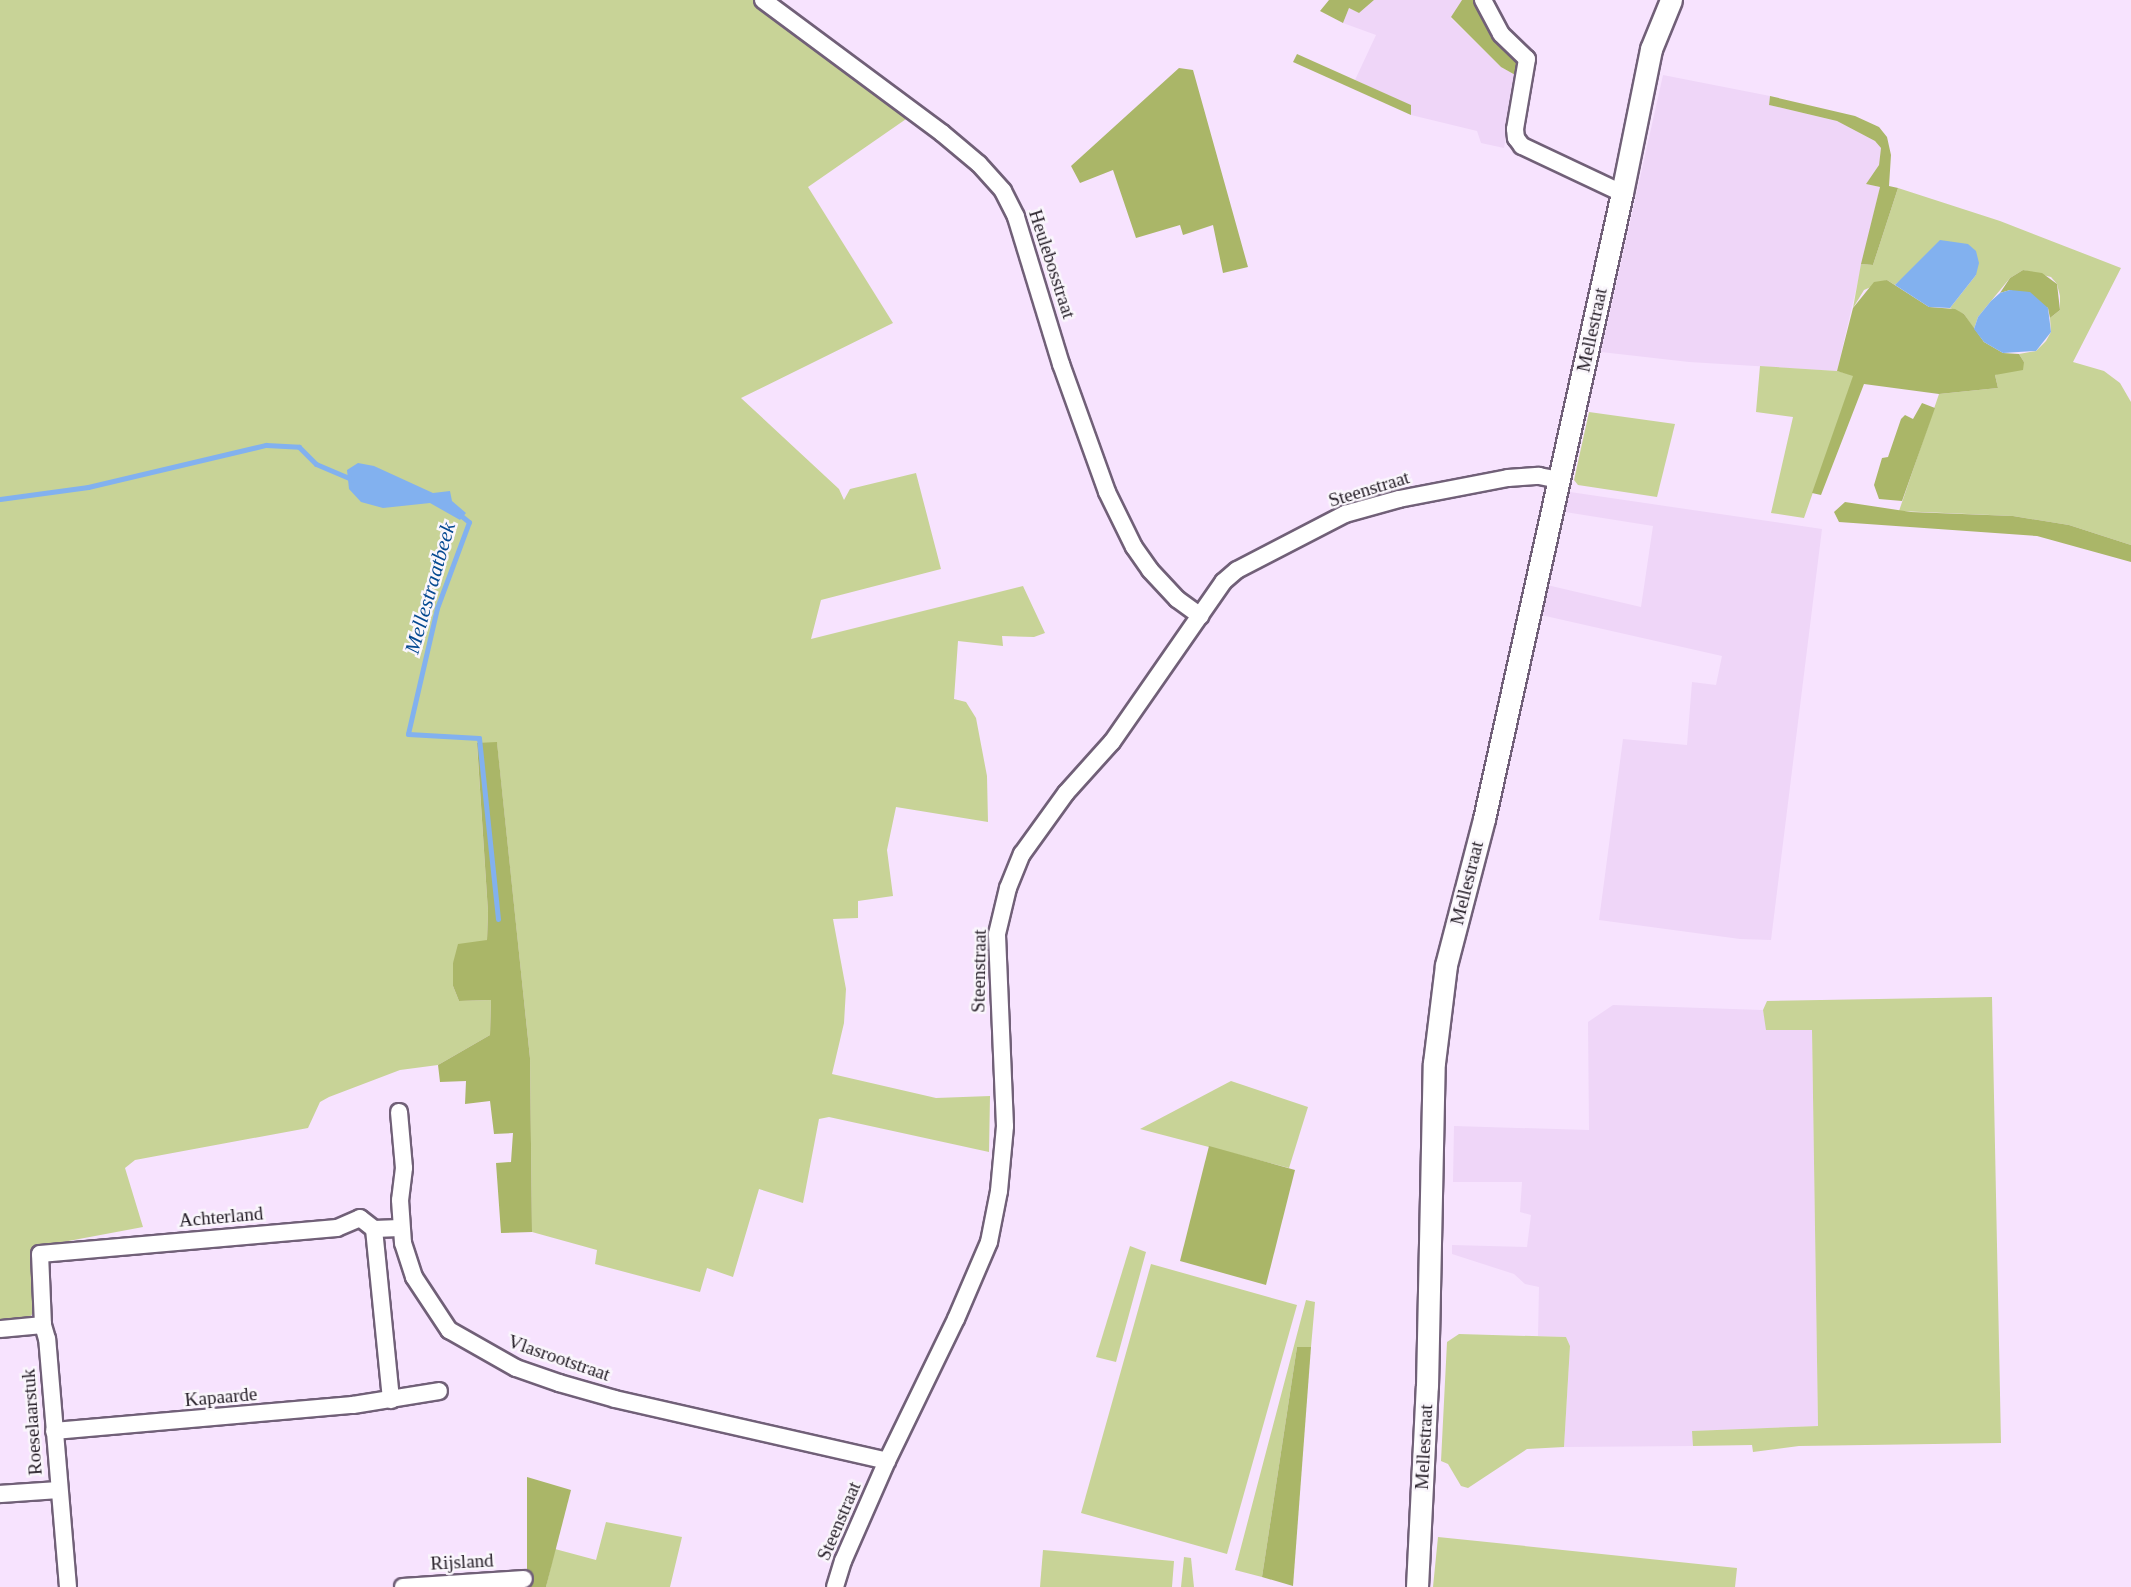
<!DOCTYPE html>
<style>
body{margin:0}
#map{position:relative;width:2131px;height:1587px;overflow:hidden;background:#f7e3fe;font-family:Georgia,serif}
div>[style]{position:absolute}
.built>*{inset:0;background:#efd6f8}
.green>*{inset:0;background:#c8d397}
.forest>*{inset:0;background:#aab668}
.water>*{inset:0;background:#82b1ef}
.stream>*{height:5px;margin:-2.5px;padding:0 2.5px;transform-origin:2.5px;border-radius:2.5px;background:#82b1ef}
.roads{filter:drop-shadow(2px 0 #716078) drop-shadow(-2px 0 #716078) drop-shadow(0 2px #716078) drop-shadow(0 -2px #716078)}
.minor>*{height:16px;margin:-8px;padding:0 8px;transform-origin:8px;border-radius:8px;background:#fff}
.tertiary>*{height:21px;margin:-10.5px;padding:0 10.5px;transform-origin:10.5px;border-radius:10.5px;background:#fff}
span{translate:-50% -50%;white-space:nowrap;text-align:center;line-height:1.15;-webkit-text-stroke:5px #faf6fc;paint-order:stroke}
.street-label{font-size:19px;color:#221b24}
.water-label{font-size:21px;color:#054991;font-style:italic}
</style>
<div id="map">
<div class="built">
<div style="clip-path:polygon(1374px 0,1462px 0,1451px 18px,1501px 67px,1517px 76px,1504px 148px,1481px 143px,1477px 131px,1411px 115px,1410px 105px,1355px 80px,1376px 35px,1343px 23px,1349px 8px,1359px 13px)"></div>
<div style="clip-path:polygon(1663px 75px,1770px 96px,1769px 105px,1837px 121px,1875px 141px,1881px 148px,1879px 165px,1866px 184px,1880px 187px,1837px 371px,1689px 362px,1601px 352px)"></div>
<div style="clip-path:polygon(1570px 492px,1822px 529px,1771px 940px,1740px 939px,1599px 920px,1623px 739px,1687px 745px,1692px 682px,1716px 685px,1722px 656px,1541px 615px,1547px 585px,1641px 607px,1653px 526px,1565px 512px)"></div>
<div style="clip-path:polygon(1613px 1005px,1763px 1010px,1767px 1030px,1812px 1029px,1818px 1426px,1693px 1431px,1693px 1446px,1564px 1447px,1570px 1346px,1566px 1337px,1538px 1336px,1539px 1287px,1525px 1284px,1514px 1274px,1452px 1254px,1452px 1245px,1527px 1247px,1531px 1215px,1520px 1212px,1522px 1182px,1453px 1182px,1454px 1126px,1589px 1130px,1588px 1022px)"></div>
</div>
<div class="green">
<div style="clip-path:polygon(0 0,755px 0,909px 117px,808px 187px,893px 323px,741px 398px,839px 489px,844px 500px,850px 489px,916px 473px,941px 569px,821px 600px,811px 639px,1023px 586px,1045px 633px,1034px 637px,1002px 636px,1003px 646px,958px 641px,954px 699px,966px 702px,976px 718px,987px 776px,988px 822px,896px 807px,887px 850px,893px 896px,858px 901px,858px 918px,833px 919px,846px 989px,844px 1023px,832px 1074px,936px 1098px,990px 1096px,989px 1152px,829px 1117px,819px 1119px,803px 1203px,759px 1189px,733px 1277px,707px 1268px,700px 1292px,595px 1264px,597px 1250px,532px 1232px,530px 1058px,497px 743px,477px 744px,488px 912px,487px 940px,453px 963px,453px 986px,459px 1001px,491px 1000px,490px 1035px,438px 1065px,400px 1070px,329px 1097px,320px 1102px,308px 1128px,135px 1160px,125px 1168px,143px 1227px,31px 1248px,36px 1310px,27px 1320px,0 1322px)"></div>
<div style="clip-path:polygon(1898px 188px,2000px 221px,2121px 268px,2073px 362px,2104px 371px,2120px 383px,2131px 402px,2131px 545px,2069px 525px,2013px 516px,1899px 511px,1939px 394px,1998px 388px,1995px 375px,2024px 362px,2019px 354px,2036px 351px,2046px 341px,2051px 332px,2050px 318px,2060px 310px,2060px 296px,2057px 284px,2051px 277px,2023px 270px,2010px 278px,1991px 301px,1978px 317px,1974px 329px,1964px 314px,1950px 308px,1976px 275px,1911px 271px,1895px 285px,1887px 280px,1864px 290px,1853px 308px,1861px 264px,1873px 265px)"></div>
<div style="clip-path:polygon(1760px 366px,1837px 371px,1854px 375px,1804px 518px,1771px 513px,1793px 417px,1756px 412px)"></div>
<div style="clip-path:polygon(1589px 412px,1675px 424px,1657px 497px,1578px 485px,1574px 480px)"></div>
<div style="clip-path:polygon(1992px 997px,2001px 1443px,1799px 1446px,1753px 1452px,1752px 1445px,1693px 1446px,1692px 1431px,1818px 1426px,1812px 1030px,1766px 1030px,1763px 1010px,1767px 1001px)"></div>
<div style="clip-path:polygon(1231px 1081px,1308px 1107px,1289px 1168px,1140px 1129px)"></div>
<div style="clip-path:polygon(1130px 1246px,1146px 1252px,1116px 1362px,1096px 1357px)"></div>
<div style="clip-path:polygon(1151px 1264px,1297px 1305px,1227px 1554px,1081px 1513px)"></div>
<div style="clip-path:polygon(1306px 1300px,1315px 1302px,1311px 1347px,1297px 1347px,1262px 1577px,1235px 1570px)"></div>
<div style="clip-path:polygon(1459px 1334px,1566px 1337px,1570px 1346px,1564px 1447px,1527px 1449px,1468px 1488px,1461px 1486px,1448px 1464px,1441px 1461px,1447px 1342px)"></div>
<div style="clip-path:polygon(606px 1522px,682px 1537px,670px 1587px,546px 1587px,555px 1549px,596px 1560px)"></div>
<div style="clip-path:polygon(1438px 1537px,1737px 1568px,1735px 1587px,1433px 1587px)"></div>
<div style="clip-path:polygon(1043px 1550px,1174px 1561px,1172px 1587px,1040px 1587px)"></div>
<div style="clip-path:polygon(1184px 1557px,1191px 1558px,1194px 1587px,1181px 1587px)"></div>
</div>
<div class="forest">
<div style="clip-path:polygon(1329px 0,1374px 0,1359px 13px,1349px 8px,1343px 23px,1320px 11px)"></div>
<div style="clip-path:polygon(1462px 0,1475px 0,1491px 30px,1522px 64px,1517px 76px,1501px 67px,1451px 17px)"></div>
<div style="clip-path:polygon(1297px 54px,1411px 105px,1411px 115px,1293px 62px)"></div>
<div style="clip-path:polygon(1179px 68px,1193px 70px,1248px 267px,1223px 273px,1213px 225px,1183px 235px,1180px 225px,1136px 238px,1113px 170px,1080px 183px,1071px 166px)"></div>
<div style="clip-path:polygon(1770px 96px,1855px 116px,1879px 127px,1887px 137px,1891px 155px,1889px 186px,1898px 188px,1873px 265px,1861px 264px,1880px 187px,1866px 184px,1879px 165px,1881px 148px,1875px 141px,1837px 121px,1769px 105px)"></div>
<div style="clip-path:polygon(2023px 270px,2042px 273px,2057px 284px,2060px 310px,2050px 318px,2048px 308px,2010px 290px,2000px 293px,2010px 278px)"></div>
<div style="clip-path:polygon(1887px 280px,1929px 307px,1955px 309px,1964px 314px,1984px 342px,2003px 353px,2019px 354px,2024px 362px,2023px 370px,1995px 375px,1998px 388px,1939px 394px,1864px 384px,1821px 495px,1812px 493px,1853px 376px,1837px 371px,1853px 308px,1874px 282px)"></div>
<div style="clip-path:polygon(1922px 403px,1935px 408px,1902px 501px,1879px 499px,1874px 485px,1882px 458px,1888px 457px,1901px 419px,1905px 415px,1913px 419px)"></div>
<div style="clip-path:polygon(1845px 502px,1911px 512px,2013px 516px,2069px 525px,2131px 545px,2131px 562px,2037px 536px,1839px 522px,1834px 512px)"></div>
<div style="clip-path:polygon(497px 742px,530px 1058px,532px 1232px,501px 1233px,496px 1163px,511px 1162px,513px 1133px,494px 1134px,490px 1101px,465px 1104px,466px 1081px,440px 1082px,438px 1065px,490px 1035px,491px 1000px,459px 1001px,453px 986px,453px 963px,458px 944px,487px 940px,488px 912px,477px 743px)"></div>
<div style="clip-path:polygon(1209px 1146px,1295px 1170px,1266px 1285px,1180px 1261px)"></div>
<div style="clip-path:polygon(1297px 1347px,1311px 1347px,1293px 1586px,1262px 1577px)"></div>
<div style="clip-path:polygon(527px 1477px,571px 1490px,546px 1587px,527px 1587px)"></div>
</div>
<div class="water">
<div style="clip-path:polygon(1940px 240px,1968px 244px,1976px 251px,1979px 263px,1976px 275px,1950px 308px,1929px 307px,1895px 285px)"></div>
<div style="clip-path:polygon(2010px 290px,2030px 292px,2048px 308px,2051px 332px,2036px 351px,2003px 353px,1984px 342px,1974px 329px,1978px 317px,1991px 301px,2000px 293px)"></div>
<div style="clip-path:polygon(358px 463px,374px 466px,433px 493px,450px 491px,452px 501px,466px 513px,460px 520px,430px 503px,383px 508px,361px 502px,349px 489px,347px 470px)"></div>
</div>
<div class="stream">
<div style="left:0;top:499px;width:89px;rotate:-7.8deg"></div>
<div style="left:88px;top:487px;width:183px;rotate:-13.3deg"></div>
<div style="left:266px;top:445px;width:33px;rotate:3deg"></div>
<div style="left:299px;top:447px;width:24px;rotate:45deg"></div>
<div style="left:316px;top:464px;width:39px;rotate:23deg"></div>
<div style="left:459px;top:514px;width:13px;rotate:39deg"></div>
<div style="left:469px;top:522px;width:92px;rotate:110.4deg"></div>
<div style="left:437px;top:608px;width:129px;rotate:103deg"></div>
<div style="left:408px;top:734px;width:71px;rotate:3.2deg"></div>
<div style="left:479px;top:738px;width:182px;rotate:84deg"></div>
</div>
<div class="roads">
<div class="minor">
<div style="left:763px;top:0;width:223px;rotate:36.6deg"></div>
<div style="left:942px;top:133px;width:48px;rotate:40deg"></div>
<div style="left:979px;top:164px;width:36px;rotate:48deg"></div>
<div style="left:1003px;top:191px;width:29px;rotate:63deg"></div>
<div style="left:1016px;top:217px;width:154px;rotate:73deg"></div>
<div style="left:1061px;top:364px;width:136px;rotate:70.2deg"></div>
<div style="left:1107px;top:492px;width:61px;rotate:63.9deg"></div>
<div style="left:1134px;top:547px;width:28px;rotate:55deg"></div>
<div style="left:1150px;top:570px;width:40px;rotate:47deg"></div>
<div style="left:1177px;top:599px;width:29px;rotate:36deg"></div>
<div style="left:1483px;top:0;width:38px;rotate:62deg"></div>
<div style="left:1501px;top:34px;width:36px;rotate:44deg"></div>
<div style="left:1527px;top:59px;width:71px;rotate:99.7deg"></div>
<div style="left:1515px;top:129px;width:9px;rotate:84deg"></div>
<div style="left:1516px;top:138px;width:10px;rotate:53deg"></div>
<div style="left:1522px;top:146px;width:110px;rotate:25.2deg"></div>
<div style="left:399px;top:1112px;width:56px;rotate:84.9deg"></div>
<div style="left:404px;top:1168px;width:32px;rotate:97deg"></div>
<div style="left:400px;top:1200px;width:43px;rotate:86deg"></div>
<div style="left:403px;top:1243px;width:36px;rotate:72deg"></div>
<div style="left:414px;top:1277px;width:64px;rotate:56.6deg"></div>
<div style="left:449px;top:1330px;width:77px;rotate:29.6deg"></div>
<div style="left:516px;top:1368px;width:46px;rotate:19.2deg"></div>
<div style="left:559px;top:1383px;width:58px;rotate:15.9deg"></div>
<div style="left:615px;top:1399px;width:279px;rotate:12.8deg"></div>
<div style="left:374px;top:1229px;width:172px;rotate:84.3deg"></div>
<div style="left:0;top:1329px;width:43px;rotate:-5.3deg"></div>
<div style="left:54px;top:1431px;width:300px;rotate:-5deg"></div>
<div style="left:353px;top:1405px;width:87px;rotate:-9.2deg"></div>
<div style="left:0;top:1494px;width:58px;rotate:-3.9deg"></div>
<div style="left:68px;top:1587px;width:249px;rotate:-94.8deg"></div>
<div style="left:47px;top:1339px;width:15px;rotate:-106deg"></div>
<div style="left:43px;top:1325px;width:71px;rotate:-92.4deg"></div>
<div style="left:40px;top:1254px;width:298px;rotate:-5deg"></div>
<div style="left:337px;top:1228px;width:25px;rotate:-23deg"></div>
<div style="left:360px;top:1218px;width:18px;rotate:38deg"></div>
<div style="left:374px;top:1229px;width:26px;rotate:-2deg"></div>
<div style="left:403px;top:1587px;width:121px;rotate:-3.8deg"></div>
<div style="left:835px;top:1587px;width:27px;rotate:-73deg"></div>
<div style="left:843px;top:1561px;width:109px;rotate:-66.3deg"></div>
<div style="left:887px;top:1461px;width:158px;rotate:-64.1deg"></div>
<div style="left:956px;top:1319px;width:84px;rotate:-66.8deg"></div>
<div style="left:989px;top:1242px;width:52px;rotate:-78.9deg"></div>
<div style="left:999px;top:1191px;width:65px;rotate:-84.7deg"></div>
<div style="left:1005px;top:1126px;width:192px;rotate:-92.4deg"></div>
<div style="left:997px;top:934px;width:47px;rotate:-76.6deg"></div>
<div style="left:1008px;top:888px;width:37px;rotate:-68deg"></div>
<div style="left:1022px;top:854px;width:75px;rotate:-54.2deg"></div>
<div style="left:1066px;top:793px;width:69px;rotate:-48deg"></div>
<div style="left:1112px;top:742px;width:195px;rotate:-55.2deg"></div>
<div style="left:1223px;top:582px;width:18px;rotate:-41deg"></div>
<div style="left:1237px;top:570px;width:122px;rotate:-27.4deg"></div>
<div style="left:1345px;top:514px;width:56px;rotate:-15.5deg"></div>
<div style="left:1399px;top:499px;width:111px;rotate:-10.9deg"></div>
<div style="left:1508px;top:478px;width:31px;rotate:-4deg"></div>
<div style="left:1539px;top:476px;width:20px;rotate:11deg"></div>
</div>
<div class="tertiary">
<div style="left:1417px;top:1587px;width:201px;rotate:-87.2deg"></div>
<div style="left:1427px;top:1386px;width:323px;rotate:-88.8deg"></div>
<div style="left:1434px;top:1063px;width:99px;rotate:-83deg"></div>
<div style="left:1446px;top:965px;width:151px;rotate:-75.4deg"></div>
<div style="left:1484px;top:819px;width:641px;rotate:-77.57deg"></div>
<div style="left:1622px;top:193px;width:147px;rotate:-78.6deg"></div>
<div style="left:1651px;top:49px;width:53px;rotate:-67.8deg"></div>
</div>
</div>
<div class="street-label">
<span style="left:1052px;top:264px;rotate:72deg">Heulebosstraat</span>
<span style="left:1592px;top:330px;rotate:-78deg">Mellestraat</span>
<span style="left:1369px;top:489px;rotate:-17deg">Steenstraat</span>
<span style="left:1467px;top:883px;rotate:-76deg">Mellestraat</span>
<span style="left:979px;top:971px;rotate:-89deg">Steenstraat</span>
<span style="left:221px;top:1217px;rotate:-5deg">Achterland</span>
<span style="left:559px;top:1358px;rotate:19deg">Vlasrootstraat</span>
<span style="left:221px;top:1397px;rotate:-5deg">Kapaarde</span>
<span style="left:32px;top:1422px;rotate:-94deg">Roeselaarstuk</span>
<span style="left:1424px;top:1447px;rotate:-87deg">Mellestraat</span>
<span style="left:839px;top:1521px;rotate:-67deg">Steenstraat</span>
<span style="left:462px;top:1562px;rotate:-3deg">Rijsland</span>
</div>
<div class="water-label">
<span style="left:430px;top:588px;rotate:-74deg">Mellestraatbeek</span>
</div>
</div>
